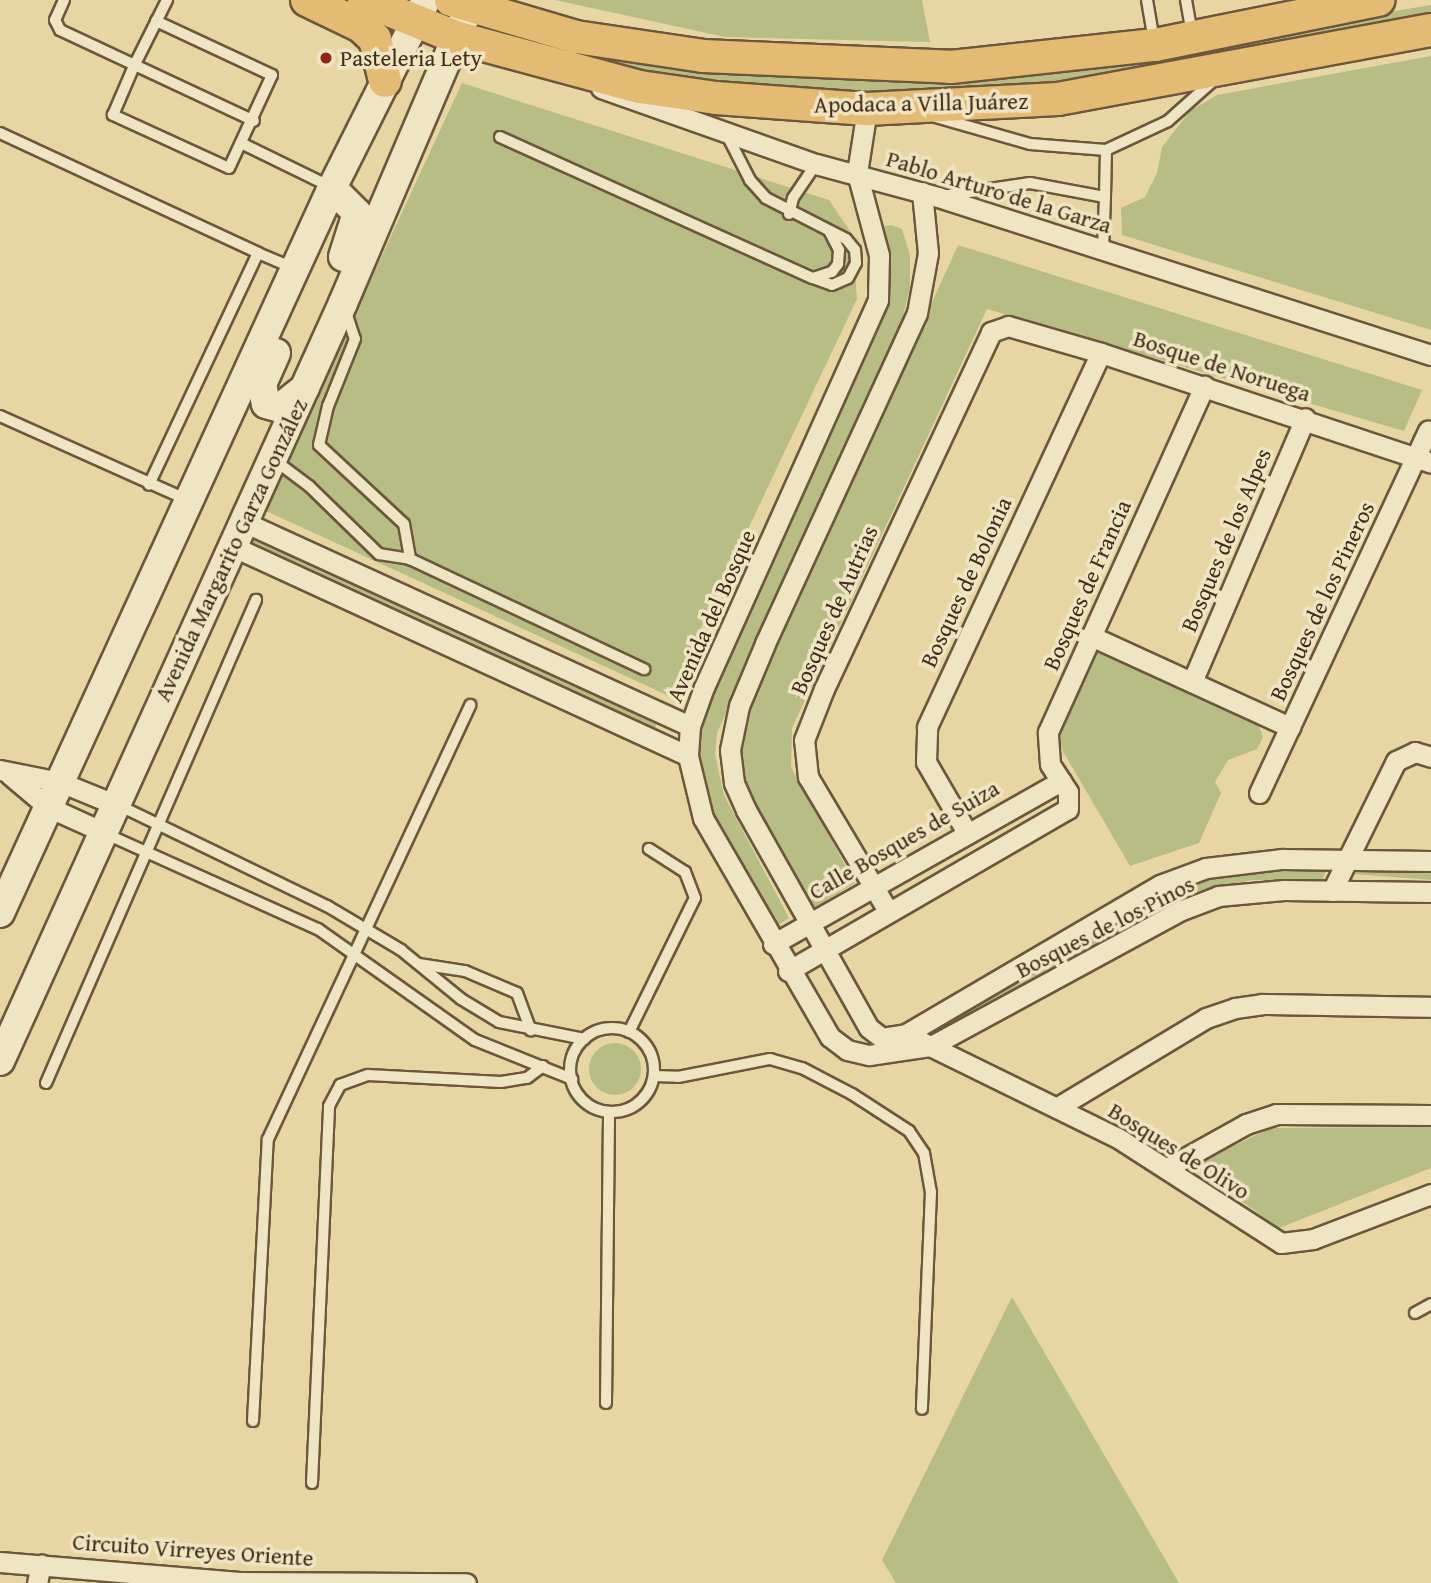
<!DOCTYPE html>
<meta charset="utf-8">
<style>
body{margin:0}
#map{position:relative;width:1431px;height:1583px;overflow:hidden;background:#e7d6a3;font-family:"Gentium Book Plus",serif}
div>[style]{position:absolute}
.green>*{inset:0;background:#b7bd84}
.round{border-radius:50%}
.roads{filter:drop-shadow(2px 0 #6c573c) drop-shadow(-2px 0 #6c573c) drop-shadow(0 2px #6c573c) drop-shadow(0 -2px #6c573c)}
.service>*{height:10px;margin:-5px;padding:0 5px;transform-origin:5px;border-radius:5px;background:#efe4c3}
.service>.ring{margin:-5px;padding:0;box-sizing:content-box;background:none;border:10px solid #efe4c3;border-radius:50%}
.minor>*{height:19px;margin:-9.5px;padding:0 9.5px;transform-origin:9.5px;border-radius:9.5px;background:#efe4c3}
.secondary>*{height:28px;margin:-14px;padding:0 14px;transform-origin:14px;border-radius:14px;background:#efe4c3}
.primary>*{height:32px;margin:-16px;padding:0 16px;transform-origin:16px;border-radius:16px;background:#e4bb72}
.dots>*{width:19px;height:19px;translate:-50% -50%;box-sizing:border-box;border:4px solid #efe4c3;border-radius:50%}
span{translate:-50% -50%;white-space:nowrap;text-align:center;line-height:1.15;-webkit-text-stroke:7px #efe4c3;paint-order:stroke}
.poi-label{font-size:23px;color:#432d19}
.left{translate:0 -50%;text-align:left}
.street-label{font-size:23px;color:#432d19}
</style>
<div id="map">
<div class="green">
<div style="clip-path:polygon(555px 0,922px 0,930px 42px,725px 37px)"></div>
<div style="clip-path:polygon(1431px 5px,1431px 18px,1091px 79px,964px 91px,862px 93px,668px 75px,616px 66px,485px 31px,487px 27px,540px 44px,671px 70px,892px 81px,999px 76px)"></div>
<div style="clip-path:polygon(1431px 56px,1431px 330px,1122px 235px,1121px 208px,1145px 197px,1157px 173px,1162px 147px,1190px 111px,1217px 95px)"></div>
<div style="clip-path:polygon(462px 83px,829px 200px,852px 234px,857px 299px,669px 696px,264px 510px)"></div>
<div style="clip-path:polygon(891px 225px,902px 229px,910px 255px,910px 287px,901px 325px,717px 733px,715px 754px,724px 795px,789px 918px,772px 929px,706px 800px,694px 750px,706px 699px,882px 320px,891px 269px,884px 226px)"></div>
<div style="clip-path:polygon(958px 245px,1422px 390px,1404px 431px,987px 309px,792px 728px,791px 767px,855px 883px,815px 907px,744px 789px,738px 760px,744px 718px)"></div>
<div style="clip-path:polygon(244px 532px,657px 722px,654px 733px,241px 540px)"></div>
<div style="clip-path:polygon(1093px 645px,1259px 726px,1263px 737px,1257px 749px,1228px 760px,1215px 782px,1221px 793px,1199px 843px,1130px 866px,1054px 736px)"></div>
<div style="clip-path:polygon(1354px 866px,1431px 870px,1431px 880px,1353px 874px)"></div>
<div style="clip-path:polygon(1274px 868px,1326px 871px,1323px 879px,1252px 880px,1189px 893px,941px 1034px,929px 1028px,1157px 895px,1202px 877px)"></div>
<div class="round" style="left:589px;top:1043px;width:52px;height:52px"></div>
<div style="clip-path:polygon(1431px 1127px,1431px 1168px,1279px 1228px,1193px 1166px,1270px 1128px)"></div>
<div style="clip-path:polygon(1012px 1297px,1179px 1583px,896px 1583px,882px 1560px)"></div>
</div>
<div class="roads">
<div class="service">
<div style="left:64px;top:0;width:22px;rotate:114deg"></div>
<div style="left:55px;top:20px;width:11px;rotate:63deg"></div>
<div style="left:60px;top:30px;width:214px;rotate:25.1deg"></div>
<div style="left:1147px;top:0;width:42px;rotate:80.3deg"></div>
<div style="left:1186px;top:0;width:34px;rotate:80deg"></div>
<div style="left:156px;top:21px;width:128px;rotate:25deg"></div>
<div style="left:272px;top:75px;width:102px;rotate:114.8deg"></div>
<div style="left:229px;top:168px;width:128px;rotate:-155.4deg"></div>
<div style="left:113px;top:115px;width:53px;rotate:-66.8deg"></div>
<div style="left:134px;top:66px;width:74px;rotate:-63.4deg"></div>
<div style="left:932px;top:116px;width:102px;rotate:15.9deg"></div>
<div style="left:1030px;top:144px;width:76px;rotate:4.5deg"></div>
<div style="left:1106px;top:150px;width:68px;rotate:-25.1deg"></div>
<div style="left:1168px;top:121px;width:63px;rotate:-41.8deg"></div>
<div style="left:0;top:133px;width:285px;rotate:24.9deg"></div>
<div style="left:258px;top:253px;width:256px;rotate:115.2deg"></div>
<div style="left:500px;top:137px;width:343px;rotate:24.3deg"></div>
<div style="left:813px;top:278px;width:20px;rotate:20deg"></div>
<div style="left:832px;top:285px;width:17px;rotate:-24deg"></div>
<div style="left:848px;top:278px;width:17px;rotate:-62deg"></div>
<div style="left:856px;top:263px;width:13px;rotate:-94deg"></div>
<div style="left:855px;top:250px;width:14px;rotate:-129deg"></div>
<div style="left:846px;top:239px;width:90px;rotate:-152.9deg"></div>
<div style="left:766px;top:198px;width:24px;rotate:-132deg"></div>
<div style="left:750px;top:180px;width:51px;rotate:-117.1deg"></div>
<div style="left:243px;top:144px;width:98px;rotate:26deg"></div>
<div style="left:942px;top:196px;width:89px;rotate:-8.4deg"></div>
<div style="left:1030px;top:183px;width:76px;rotate:10.6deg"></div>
<div style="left:1105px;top:197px;width:53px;rotate:92.2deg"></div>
<div style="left:1105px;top:197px;width:47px;rotate:-88.8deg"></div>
<div style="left:789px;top:214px;width:16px;rotate:-76deg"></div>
<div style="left:793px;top:198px;width:41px;rotate:-55.9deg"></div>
<div style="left:258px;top:253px;width:38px;rotate:23deg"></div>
<div style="left:813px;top:278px;width:20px;rotate:-18deg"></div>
<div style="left:832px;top:272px;width:10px;rotate:-53deg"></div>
<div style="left:838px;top:264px;width:14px;rotate:-86deg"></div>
<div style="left:839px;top:250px;width:20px;rotate:-117deg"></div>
<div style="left:346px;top:312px;width:28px;rotate:72deg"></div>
<div style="left:355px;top:339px;width:72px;rotate:111.9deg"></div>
<div style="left:328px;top:406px;width:40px;rotate:103deg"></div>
<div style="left:319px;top:445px;width:116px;rotate:42.9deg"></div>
<div style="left:404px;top:524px;width:36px;rotate:80deg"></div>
<div style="left:0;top:416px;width:206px;rotate:24.1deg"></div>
<div style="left:273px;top:459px;width:45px;rotate:36.9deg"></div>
<div style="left:309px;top:486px;width:98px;rotate:44.2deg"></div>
<div style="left:379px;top:554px;width:31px;rotate:9deg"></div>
<div style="left:410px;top:559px;width:259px;rotate:25.2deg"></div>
<div style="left:118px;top:805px;width:232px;rotate:25.8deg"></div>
<div style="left:327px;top:906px;width:86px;rotate:30.7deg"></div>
<div style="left:401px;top:950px;width:77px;rotate:39.2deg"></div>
<div style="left:461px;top:999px;width:44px;rotate:31.2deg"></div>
<div style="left:499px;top:1022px;width:87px;rotate:11.3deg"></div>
<div style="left:104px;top:833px;width:235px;rotate:24.2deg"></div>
<div style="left:318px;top:929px;width:192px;rotate:35.3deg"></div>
<div style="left:475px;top:1040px;width:105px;rotate:21.9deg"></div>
<div style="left:419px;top:964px;width:47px;rotate:8.7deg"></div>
<div style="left:465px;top:971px;width:56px;rotate:22.9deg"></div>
<div style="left:517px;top:993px;width:40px;rotate:69.8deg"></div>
<div class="ring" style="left:570px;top:1028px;width:74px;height:74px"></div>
<div style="left:629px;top:1032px;width:149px;rotate:-63.8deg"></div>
<div style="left:695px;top:898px;width:28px;rotate:-111deg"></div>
<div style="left:685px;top:872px;width:43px;rotate:-147.4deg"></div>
<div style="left:654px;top:1076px;width:24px;rotate:2deg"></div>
<div style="left:678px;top:1077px;width:94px;rotate:-11.1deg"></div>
<div style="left:770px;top:1059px;width:33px;rotate:16deg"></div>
<div style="left:802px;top:1068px;width:56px;rotate:27.5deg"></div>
<div style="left:852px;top:1094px;width:68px;rotate:33deg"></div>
<div style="left:909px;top:1131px;width:27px;rotate:56deg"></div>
<div style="left:924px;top:1153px;width:40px;rotate:80deg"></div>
<div style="left:931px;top:1192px;width:217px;rotate:92.4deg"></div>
<div style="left:46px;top:1083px;width:527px;rotate:-66.5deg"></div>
<div style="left:1415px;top:1313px;width:18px;rotate:-29deg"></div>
<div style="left:606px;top:1403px;width:291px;rotate:-89.4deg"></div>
<div style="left:253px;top:1421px;width:282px;rotate:-87deg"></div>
<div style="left:268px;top:1139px;width:479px;rotate:-65deg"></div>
<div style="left:312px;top:1483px;width:377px;rotate:-87.4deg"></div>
<div style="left:329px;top:1106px;width:24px;rotate:-62deg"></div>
<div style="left:340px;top:1085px;width:30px;rotate:-20deg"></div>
<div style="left:368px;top:1075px;width:133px;rotate:3deg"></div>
<div style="left:501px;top:1082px;width:26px;rotate:-9deg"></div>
<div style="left:527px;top:1078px;width:20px;rotate:-37deg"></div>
</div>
<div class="minor">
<div style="left:601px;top:88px;width:228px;rotate:19.5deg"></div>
<div style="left:816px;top:164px;width:126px;rotate:15.1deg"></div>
<div style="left:938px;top:197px;width:518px;rotate:17.77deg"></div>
<div style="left:867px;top:109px;width:65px;rotate:98.9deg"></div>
<div style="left:857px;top:173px;width:85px;rotate:75deg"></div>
<div style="left:879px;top:255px;width:45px;rotate:91.3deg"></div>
<div style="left:878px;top:300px;width:424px;rotate:114.2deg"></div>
<div style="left:704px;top:687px;width:41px;rotate:109.7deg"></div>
<div style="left:690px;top:726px;width:30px;rotate:94deg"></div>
<div style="left:688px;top:756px;width:64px;rotate:76.4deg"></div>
<div style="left:703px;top:818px;width:253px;rotate:59.9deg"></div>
<div style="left:830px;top:1037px;width:21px;rotate:37deg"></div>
<div style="left:847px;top:1050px;width:23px;rotate:13deg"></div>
<div style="left:869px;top:1055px;width:63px;rotate:-8.3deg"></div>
<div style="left:931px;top:1046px;width:285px;rotate:-28.5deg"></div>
<div style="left:1182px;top:910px;width:39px;rotate:-21deg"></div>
<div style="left:1218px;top:896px;width:66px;rotate:-5.2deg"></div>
<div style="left:1284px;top:890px;width:147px;rotate:0.8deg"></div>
<div style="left:922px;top:192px;width:61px;rotate:84.4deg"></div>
<div style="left:928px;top:253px;width:61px;rotate:100.4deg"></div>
<div style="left:917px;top:313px;width:364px;rotate:114.7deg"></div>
<div style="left:765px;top:644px;width:67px;rotate:112.8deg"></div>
<div style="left:739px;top:706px;width:45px;rotate:101.6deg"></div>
<div style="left:730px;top:750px;width:33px;rotate:83deg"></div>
<div style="left:734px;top:783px;width:30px;rotate:66deg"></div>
<div style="left:746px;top:810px;width:250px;rotate:60.6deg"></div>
<div style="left:869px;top:1028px;width:16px;rotate:38deg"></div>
<div style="left:882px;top:1038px;width:24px;rotate:-9deg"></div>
<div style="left:906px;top:1034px;width:294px;rotate:-30.4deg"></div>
<div style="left:1160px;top:885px;width:49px;rotate:-20.3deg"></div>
<div style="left:1206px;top:868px;width:77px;rotate:-6.8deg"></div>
<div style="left:1282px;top:859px;width:149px;rotate:0.8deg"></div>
<div style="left:244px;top:522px;width:490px;rotate:24.6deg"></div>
<div style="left:234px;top:547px;width:500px;rotate:24.7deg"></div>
<div style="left:1091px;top:636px;width:219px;rotate:24.6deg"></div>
<div style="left:1192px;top:682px;width:287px;rotate:-66.8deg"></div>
<div style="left:0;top:770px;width:61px;rotate:11.3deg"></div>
<div style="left:60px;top:782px;width:58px;rotate:22.2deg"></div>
<div style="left:10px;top:775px;width:50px;rotate:40.1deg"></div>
<div style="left:48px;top:807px;width:58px;rotate:24.4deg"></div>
<div style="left:1259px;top:793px;width:400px;rotate:-65deg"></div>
<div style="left:966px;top:831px;width:80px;rotate:-120.1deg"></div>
<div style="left:926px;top:762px;width:35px;rotate:-88deg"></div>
<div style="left:927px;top:727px;width:412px;rotate:-65.1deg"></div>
<div style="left:1332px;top:891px;width:145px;rotate:-63.8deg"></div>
<div style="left:1396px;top:761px;width:21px;rotate:-25deg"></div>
<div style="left:1415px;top:752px;width:17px;rotate:17deg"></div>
<div style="left:888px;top:911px;width:156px;rotate:-120.8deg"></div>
<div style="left:808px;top:777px;width:37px;rotate:-96deg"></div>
<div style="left:804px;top:740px;width:55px;rotate:-68.6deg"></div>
<div style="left:824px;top:689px;width:394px;rotate:-64.9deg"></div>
<div style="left:991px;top:332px;width:18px;rotate:-19deg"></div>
<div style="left:1008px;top:326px;width:97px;rotate:16.2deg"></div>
<div style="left:1101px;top:353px;width:348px;rotate:18.4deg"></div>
<div style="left:773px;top:944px;width:331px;rotate:-29.5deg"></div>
<div style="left:788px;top:971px;width:323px;rotate:-30.1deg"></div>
<div style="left:1068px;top:809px;width:17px;rotate:-90deg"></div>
<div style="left:1068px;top:792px;width:33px;rotate:-123deg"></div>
<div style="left:1050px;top:764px;width:32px;rotate:-94deg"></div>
<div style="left:1048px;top:732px;width:380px;rotate:-65.7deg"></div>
<div style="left:922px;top:1042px;width:218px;rotate:26.1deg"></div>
<div style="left:1118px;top:1138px;width:194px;rotate:32.8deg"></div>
<div style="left:1281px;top:1243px;width:32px;rotate:-7deg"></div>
<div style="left:1313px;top:1239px;width:126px;rotate:-20.9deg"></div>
<div style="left:1058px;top:1107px;width:173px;rotate:-31deg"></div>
<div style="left:1206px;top:1018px;width:31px;rotate:-19deg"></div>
<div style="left:1235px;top:1008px;width:27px;rotate:-8deg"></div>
<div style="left:1262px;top:1004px;width:169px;rotate:1deg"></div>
<div style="left:1167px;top:1168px;width:90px;rotate:-29.1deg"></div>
<div style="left:1246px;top:1124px;width:32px;rotate:-18deg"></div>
<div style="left:1276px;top:1114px;width:155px;rotate:0.4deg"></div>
<div style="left:0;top:1562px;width:240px;rotate:4.8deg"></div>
<div style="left:239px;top:1582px;width:227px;rotate:0.3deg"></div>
<div style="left:37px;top:1583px;width:19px;rotate:-78deg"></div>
</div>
<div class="secondary">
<div style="left:332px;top:188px;width:35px;rotate:45deg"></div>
<div style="left:357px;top:213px;width:46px;rotate:107.7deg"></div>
<div style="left:276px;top:353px;width:34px;rotate:114deg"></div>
<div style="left:262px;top:384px;width:20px;rotate:79deg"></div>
<div style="left:266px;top:404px;width:15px;rotate:16deg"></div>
<div style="left:280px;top:408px;width:32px;rotate:-39deg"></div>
<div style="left:0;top:913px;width:797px;rotate:-65.4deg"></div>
<div style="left:332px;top:188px;width:210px;rotate:-63.4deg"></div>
<div style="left:0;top:1061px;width:832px;rotate:-65.65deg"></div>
<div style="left:343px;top:303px;width:322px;rotate:-66.9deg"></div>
</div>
<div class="primary">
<div style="left:307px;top:0;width:60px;rotate:25.7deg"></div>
<div style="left:361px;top:26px;width:19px;rotate:43deg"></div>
<div style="left:375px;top:39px;width:43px;rotate:76.6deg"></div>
<div style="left:364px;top:0;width:101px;rotate:22deg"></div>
<div style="left:458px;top:38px;width:188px;rotate:15.1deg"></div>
<div style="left:640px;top:87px;width:77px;rotate:8.2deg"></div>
<div style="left:716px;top:98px;width:151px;rotate:4.2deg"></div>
<div style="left:867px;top:109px;width:191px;rotate:-3deg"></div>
<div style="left:1058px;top:99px;width:379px;rotate:-10.5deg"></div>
<div style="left:451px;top:0;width:130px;rotate:16.5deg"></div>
<div style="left:576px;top:37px;width:128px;rotate:8.5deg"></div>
<div style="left:703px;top:56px;width:248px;rotate:2.5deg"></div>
<div style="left:951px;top:67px;width:205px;rotate:-6.2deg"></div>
<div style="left:1155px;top:45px;width:228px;rotate:-11.4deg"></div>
</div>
</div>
<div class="dots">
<div style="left:326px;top:58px;background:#8f2418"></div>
</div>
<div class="poi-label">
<span class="left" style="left:340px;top:58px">Pasteleria Lety</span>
</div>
<div class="street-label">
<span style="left:921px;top:103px;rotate:-1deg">Apodaca a Villa Juárez</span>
<span style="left:999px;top:192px;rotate:17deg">Pablo Arturo de la Garza</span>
<span style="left:1222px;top:366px;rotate:18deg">Bosque de Noruega</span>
<span style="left:1226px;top:540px;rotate:-67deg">Bosques de los Alpes</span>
<span style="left:231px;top:550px;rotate:-65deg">Avenida Margarito Garza González</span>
<span style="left:966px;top:582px;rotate:-65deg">Bosques de Bolonia</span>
<span style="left:1087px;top:585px;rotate:-66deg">Bosques de Francia</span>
<span style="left:1322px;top:601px;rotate:-65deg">Bosques de los Pineros</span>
<span style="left:834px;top:610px;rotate:-66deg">Bosques de Autrias</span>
<span style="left:711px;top:616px;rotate:-66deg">Avenida del Bosque</span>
<span style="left:904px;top:840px;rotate:-30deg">Calle Bosques de Suiza</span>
<span style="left:1105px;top:927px;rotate:-27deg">Bosques de los Pinos</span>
<span style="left:1179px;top:1151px;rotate:32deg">Bosques de Olivo</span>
<span style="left:193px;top:1550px;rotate:4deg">Circuito Virreyes Oriente</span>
</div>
</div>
